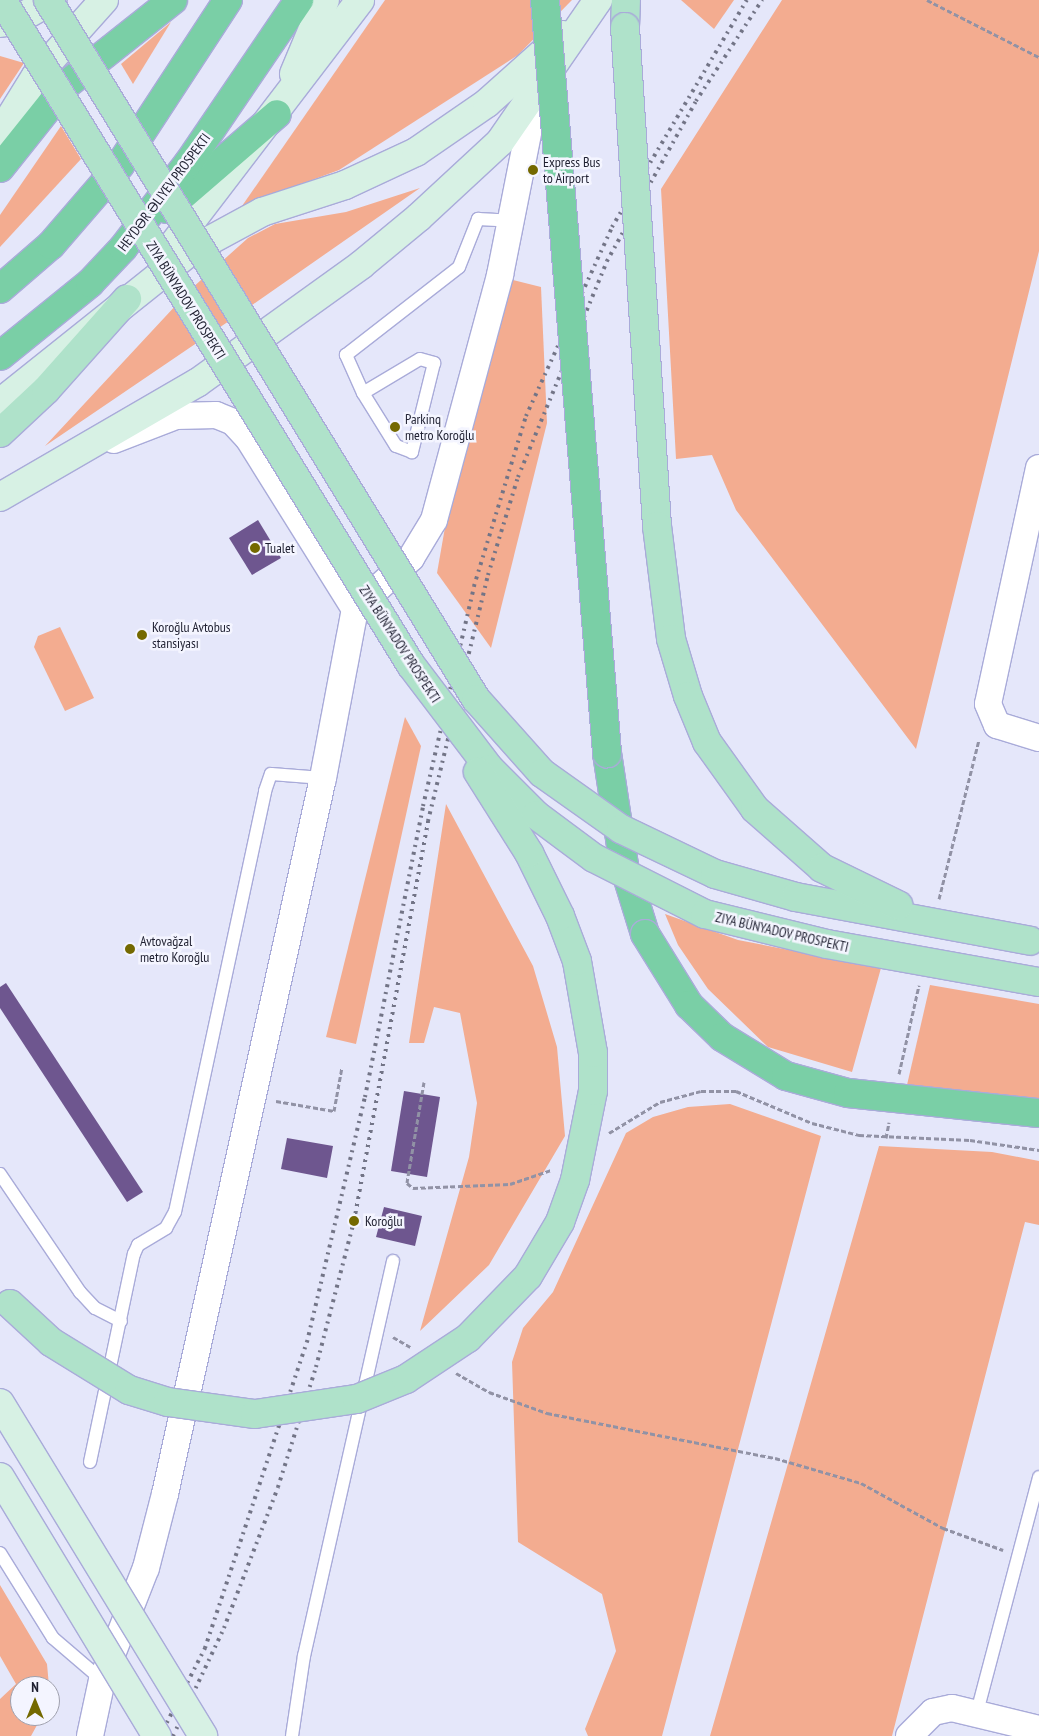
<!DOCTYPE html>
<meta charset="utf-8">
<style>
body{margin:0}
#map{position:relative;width:1039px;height:1736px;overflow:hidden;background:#e5e7fa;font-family:"PT Sans Narrow",sans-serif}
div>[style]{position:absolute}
.green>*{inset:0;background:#f3ac90}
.building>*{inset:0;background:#6e568f}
.path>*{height:3px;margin-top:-1.5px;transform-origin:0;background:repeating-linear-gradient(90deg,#9192a5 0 5px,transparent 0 7.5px)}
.roads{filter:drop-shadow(1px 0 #a9abd9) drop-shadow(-1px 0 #a9abd9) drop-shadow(0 1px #a9abd9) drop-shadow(0 -1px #a9abd9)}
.lane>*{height:12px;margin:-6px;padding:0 6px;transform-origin:6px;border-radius:6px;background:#fff}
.street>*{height:26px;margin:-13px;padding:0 13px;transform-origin:13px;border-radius:13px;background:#fff}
.secondary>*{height:28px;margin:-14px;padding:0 14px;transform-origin:14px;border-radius:14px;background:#d7f1e4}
.primary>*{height:28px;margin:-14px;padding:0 14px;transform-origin:14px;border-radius:14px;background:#afe2ca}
.highway>*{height:28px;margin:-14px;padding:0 14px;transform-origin:14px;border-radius:14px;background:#7acfa6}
.rail>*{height:4px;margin-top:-2px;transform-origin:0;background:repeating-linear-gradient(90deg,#727486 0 2.5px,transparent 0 7.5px)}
.bridges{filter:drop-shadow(1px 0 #a9abd9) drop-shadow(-1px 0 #a9abd9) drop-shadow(0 1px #a9abd9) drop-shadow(0 -1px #a9abd9)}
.secondary-bridge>*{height:28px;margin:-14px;padding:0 14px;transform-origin:14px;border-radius:14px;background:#d7f1e4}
.primary-bridge>*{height:28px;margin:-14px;padding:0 14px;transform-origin:14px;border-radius:14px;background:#afe2ca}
.highway-bridge>*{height:28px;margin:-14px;padding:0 14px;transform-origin:14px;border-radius:14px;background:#7acfa6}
.dots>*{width:14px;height:14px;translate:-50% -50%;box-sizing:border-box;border:2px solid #f4f5ff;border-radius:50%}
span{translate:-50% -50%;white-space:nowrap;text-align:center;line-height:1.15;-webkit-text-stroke:5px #f4f5ff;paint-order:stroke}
.poi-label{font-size:14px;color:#1f2031}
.left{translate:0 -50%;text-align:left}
.street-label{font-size:14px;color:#1f2031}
.north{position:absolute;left:10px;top:1676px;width:50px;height:50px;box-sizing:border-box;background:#f4f5ff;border:1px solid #9fa0ad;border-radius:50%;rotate:0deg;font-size:14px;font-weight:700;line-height:20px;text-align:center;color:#1f2031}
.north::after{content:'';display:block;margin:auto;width:18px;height:22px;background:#746900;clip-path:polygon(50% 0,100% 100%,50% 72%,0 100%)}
</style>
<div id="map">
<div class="green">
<div style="clip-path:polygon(385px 0,572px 0,518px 55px,339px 170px,242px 206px)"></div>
<div style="clip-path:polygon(681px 0,734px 0,714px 29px)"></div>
<div style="clip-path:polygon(782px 0,1039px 0,1039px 251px,916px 749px,736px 510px,712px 455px,676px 459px,661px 189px)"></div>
<div style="clip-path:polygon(171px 22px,133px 84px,121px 64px)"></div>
<div style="clip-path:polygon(0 56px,24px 63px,0 99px)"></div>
<div style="clip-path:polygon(61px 126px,81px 159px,0 247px,0 215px)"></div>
<div style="clip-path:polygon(420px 188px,232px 319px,45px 446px,191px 289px,248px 238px,275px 224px,346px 212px)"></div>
<div style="clip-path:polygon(509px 279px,541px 287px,547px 423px,491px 648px,437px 573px,447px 516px)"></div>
<div style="clip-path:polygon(60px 627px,94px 698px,65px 711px,34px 647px,38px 636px)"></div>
<div style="clip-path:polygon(405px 717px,421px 746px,356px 1044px,326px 1037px)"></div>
<div style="clip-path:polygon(446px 804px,533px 966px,557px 1047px,565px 1136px,489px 1265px,420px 1331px,469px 1157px,477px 1103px,460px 1013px,434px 1007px,424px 1043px,409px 1043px)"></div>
<div style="clip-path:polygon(665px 914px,738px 940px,881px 968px,852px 1072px,768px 1047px,708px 989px,678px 945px)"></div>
<div style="clip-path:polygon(930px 985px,1039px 1004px,1039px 1099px,907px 1085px)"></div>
<div style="clip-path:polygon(730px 1104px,821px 1136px,662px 1736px,588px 1736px,585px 1729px,616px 1651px,602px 1594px,518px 1542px,512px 1362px,523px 1328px,553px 1292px,626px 1133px,653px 1117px,688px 1107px)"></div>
<div style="clip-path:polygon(879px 1146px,992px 1152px,1039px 1161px,1039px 1225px,1025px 1222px,892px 1736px,710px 1736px)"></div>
<div style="clip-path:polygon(0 1585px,47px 1664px,49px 1686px,20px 1686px,20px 1716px,42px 1716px,31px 1736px,0 1736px,0 1699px,16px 1684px,0 1656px)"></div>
</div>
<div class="building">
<div style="clip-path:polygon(258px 520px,281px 558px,252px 575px,229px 538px)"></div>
<div style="clip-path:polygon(6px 983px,143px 1192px,127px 1202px,0 1008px,0 987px)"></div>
<div style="clip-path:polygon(404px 1091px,440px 1097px,427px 1177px,391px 1171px)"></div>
<div style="clip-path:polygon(287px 1138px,333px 1146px,327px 1178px,281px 1169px)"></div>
<div style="clip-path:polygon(384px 1207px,422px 1216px,415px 1246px,376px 1237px)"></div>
</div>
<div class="path">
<div style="left:927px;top:0;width:126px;rotate:27deg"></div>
<div style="left:939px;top:899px;width:164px;rotate:-75.9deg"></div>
<div style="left:899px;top:1074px;width:91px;rotate:-77.3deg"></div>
<div style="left:424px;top:1082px;width:102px;rotate:99.6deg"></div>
<div style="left:407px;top:1183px;width:8px;rotate:40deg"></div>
<div style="left:413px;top:1188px;width:97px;rotate:-2.4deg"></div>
<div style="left:510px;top:1184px;width:43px;rotate:-18.9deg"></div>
<div style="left:276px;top:1101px;width:59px;rotate:9.8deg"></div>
<div style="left:334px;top:1111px;width:45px;rotate:-79.7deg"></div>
<div style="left:609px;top:1133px;width:60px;rotate:-31.3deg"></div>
<div style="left:660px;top:1102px;width:42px;rotate:-15deg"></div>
<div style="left:701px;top:1091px;width:35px"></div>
<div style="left:736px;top:1091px;width:82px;rotate:22.8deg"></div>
<div style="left:812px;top:1123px;width:49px;rotate:14.3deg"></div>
<div style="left:859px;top:1135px;width:111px;rotate:2.6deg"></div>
<div style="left:970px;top:1140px;width:70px;rotate:8.2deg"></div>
<div style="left:886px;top:1138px;width:16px;rotate:-79deg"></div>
<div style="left:393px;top:1337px;width:20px;rotate:30deg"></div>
<div style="left:456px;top:1373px;width:38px;rotate:30deg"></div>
<div style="left:489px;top:1392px;width:62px;rotate:19.9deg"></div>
<div style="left:547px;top:1413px;width:232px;rotate:11.2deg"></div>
<div style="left:775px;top:1458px;width:90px;rotate:16.2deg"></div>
<div style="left:861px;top:1483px;width:94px;rotate:28.8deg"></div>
<div style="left:943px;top:1528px;width:64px;rotate:20.1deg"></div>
</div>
<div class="roads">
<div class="lane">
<div style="left:363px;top:393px;width:66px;rotate:-30.8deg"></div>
<div style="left:420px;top:359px;width:15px;rotate:16deg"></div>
<div style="left:434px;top:363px;width:92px;rotate:103.9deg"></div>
<div style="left:412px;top:452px;width:17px;rotate:-159deg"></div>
<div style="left:396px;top:446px;width:62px;rotate:-121.9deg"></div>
<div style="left:363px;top:393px;width:42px;rotate:-114.1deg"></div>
<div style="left:346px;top:355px;width:143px;rotate:-37.9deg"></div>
<div style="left:459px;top:267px;width:52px;rotate:-68.4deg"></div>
<div style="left:478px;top:219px;width:33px;rotate:3deg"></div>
<div style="left:0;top:1174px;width:143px;rotate:55.9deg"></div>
<div style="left:80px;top:1292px;width:22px;rotate:47deg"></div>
<div style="left:95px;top:1308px;width:29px;rotate:27deg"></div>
<div style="left:90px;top:1462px;width:213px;rotate:-78.1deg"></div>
<div style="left:134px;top:1254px;width:10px;rotate:-66deg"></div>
<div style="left:138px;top:1245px;width:33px;rotate:-31deg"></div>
<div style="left:166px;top:1228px;width:18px;rotate:-61deg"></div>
<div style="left:175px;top:1212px;width:431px;rotate:-77.9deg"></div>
<div style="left:265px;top:791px;width:18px;rotate:-71deg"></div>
<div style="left:271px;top:774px;width:52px;rotate:4.4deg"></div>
<div style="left:0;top:1553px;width:100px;rotate:58.1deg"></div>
<div style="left:53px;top:1638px;width:65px;rotate:40.6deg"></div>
<div style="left:977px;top:1712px;width:243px;rotate:-75.2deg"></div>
<div style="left:292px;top:1736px;width:81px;rotate:-81.5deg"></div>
<div style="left:304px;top:1656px;width:405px;rotate:-77.3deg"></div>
</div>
<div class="street">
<div style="left:114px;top:440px;width:66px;rotate:-21.2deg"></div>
<div style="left:176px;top:416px;width:40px;rotate:-1.4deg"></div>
<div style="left:216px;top:415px;width:18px;rotate:22deg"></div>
<div style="left:233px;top:422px;width:22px;rotate:47deg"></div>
<div style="left:248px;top:438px;width:202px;rotate:58deg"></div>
<div style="left:1039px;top:468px;width:241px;rotate:102.2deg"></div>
<div style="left:988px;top:704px;width:23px;rotate:67deg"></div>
<div style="left:997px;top:725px;width:44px;rotate:17.2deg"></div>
<div style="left:90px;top:1736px;width:57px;rotate:-77.9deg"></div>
<div style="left:102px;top:1680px;width:120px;rotate:-68.6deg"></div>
<div style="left:146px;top:1568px;width:76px;rotate:-75.6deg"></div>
<div style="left:165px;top:1494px;width:733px;rotate:-77.56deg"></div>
<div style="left:323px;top:778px;width:172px;rotate:-79.3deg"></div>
<div style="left:355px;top:609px;width:76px;rotate:-42.3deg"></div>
<div style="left:411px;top:558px;width:44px;rotate:-58.8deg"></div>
<div style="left:434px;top:520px;width:254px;rotate:-74.9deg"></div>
<div style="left:500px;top:275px;width:180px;rotate:-78.8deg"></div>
<div style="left:909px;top:1736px;width:34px;rotate:-45deg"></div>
<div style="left:933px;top:1712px;width:19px;rotate:-12deg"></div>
<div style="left:952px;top:1708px;width:89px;rotate:13.6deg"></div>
</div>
<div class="secondary">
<div style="left:0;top:23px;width:15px;rotate:-8deg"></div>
<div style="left:15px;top:21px;width:43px;rotate:-29.6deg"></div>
<div style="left:294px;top:74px;width:80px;rotate:-67.3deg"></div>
<div style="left:0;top:134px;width:68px;rotate:-58.2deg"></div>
<div style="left:36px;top:76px;width:102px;rotate:-48.2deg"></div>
<div style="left:173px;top:245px;width:308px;rotate:-52.6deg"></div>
<div style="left:0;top:403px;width:246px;rotate:-38.6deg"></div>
<div style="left:192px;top:250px;width:80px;rotate:-28.5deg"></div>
<div style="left:262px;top:212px;width:87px;rotate:-18deg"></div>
<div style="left:345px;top:185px;width:78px;rotate:-24.9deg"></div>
<div style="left:416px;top:152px;width:86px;rotate:-34.6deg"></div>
<div style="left:487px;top:103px;width:102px;rotate:-41.8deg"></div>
<div style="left:0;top:497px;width:228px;rotate:-30.1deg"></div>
<div style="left:197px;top:383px;width:202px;rotate:-35.7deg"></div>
<div style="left:361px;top:265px;width:75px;rotate:-39.6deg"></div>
<div style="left:419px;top:217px;width:110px;rotate:-42.8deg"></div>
<div style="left:500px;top:142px;width:173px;rotate:-55.4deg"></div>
</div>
<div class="primary">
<div style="left:625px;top:27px;width:27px;rotate:-88deg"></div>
<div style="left:0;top:433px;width:63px;rotate:-43.1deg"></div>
<div style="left:46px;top:390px;width:122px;rotate:-48.3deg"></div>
</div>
<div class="highway">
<div style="left:0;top:168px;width:107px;rotate:-51.4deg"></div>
<div style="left:67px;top:84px;width:135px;rotate:-38.4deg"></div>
<div style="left:167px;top:209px;width:145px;rotate:-40.8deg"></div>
<div style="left:0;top:289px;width:67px;rotate:-40.8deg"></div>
<div style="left:51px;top:245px;width:106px;rotate:-49.2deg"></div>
<div style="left:120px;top:165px;width:197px;rotate:-56.8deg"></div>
<div style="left:0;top:356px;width:116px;rotate:-39deg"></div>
<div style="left:90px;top:283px;width:48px;rotate:-46.7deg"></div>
<div style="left:123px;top:248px;width:108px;rotate:-52.5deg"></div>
<div style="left:189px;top:162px;width:196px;rotate:-55.8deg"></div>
<div style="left:607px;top:753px;width:114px;rotate:81.4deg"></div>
<div style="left:624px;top:866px;width:71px;rotate:72.8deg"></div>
</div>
</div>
<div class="rail">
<div style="left:160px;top:1736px;width:99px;rotate:-62.9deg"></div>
<div style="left:205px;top:1648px;width:323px;rotate:-71.6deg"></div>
<div style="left:307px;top:1342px;width:252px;rotate:-76.7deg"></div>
<div style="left:365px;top:1097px;width:297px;rotate:-78.7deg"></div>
<div style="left:423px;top:806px;width:226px;rotate:-76.9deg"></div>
<div style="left:474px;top:586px;width:178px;rotate:-73deg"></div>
<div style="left:526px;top:416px;width:208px;rotate:-65.5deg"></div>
<div style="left:612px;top:227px;width:264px;rotate:-59.3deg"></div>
<div style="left:173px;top:1736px;width:119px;rotate:-64.7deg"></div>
<div style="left:224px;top:1628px;width:151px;rotate:-69deg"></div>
<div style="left:278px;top:1487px;width:126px;rotate:-72.4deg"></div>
<div style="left:316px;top:1367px;width:151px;rotate:-75.4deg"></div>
<div style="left:354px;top:1221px;width:407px;rotate:-79.5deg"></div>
<div style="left:428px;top:821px;width:253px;rotate:-76.3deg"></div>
<div style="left:488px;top:575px;width:102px;rotate:-73deg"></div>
<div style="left:518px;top:477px;width:234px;rotate:-67.6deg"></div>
<div style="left:607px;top:261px;width:183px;rotate:-60.9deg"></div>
<div style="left:696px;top:101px;width:121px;rotate:-56.8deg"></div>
</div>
<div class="bridges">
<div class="secondary-bridge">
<div style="left:0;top:1403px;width:390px;rotate:58.6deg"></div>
<div style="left:0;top:1477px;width:303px;rotate:58.8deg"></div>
</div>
<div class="primary-bridge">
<div style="left:2px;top:0;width:781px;rotate:58.41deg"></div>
<div style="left:411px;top:665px;width:131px;rotate:52.8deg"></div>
<div style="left:490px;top:769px;width:65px;rotate:45deg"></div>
<div style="left:536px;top:815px;width:72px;rotate:36.6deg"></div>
<div style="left:594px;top:858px;width:124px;rotate:26.8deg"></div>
<div style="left:705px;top:914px;width:126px;rotate:13.8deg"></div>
<div style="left:827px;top:944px;width:215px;rotate:10.2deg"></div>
<div style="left:48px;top:0;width:820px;rotate:58.52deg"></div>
<div style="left:476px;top:699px;width:99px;rotate:48.3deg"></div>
<div style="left:542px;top:773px;width:97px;rotate:35.3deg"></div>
<div style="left:621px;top:829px;width:104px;rotate:25.6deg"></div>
<div style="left:715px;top:874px;width:84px;rotate:15.9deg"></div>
<div style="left:796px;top:897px;width:238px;rotate:10.6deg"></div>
<div style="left:625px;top:27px;width:500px;rotate:86.33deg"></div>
<div style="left:657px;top:526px;width:114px;rotate:82.9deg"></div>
<div style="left:671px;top:639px;width:59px;rotate:73.4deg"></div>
<div style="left:688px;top:696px;width:50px;rotate:67.6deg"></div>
<div style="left:707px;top:742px;width:82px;rotate:54.4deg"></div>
<div style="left:755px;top:809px;width:89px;rotate:41.4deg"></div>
<div style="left:822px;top:868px;width:85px;rotate:26deg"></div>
<div style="left:10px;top:1304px;width:56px;rotate:42.8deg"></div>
<div style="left:51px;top:1342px;width:92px;rotate:31.6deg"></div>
<div style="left:129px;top:1390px;width:41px;rotate:17.1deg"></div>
<div style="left:168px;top:1402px;width:88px;rotate:7.9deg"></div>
<div style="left:255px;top:1414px;width:103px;rotate:-8.4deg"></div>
<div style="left:357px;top:1399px;width:53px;rotate:-22.2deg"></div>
<div style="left:406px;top:1379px;width:74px;rotate:-33.5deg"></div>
<div style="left:468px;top:1338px;width:86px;rotate:-45.9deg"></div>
<div style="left:528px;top:1276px;width:63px;rotate:-59.3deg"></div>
<div style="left:560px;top:1222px;width:45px;rotate:-70.3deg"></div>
<div style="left:575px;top:1180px;width:91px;rotate:-78.6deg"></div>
<div style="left:593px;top:1091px;width:38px;rotate:-90deg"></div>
<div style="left:593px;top:1053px;width:93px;rotate:-99.9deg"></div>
<div style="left:577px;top:961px;width:48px;rotate:-110.7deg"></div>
<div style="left:560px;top:916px;width:70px;rotate:-116.2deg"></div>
<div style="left:529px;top:853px;width:96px;rotate:-122.2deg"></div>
</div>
<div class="highway-bridge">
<div style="left:545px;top:0;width:756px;rotate:85.29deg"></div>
<div style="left:645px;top:934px;width:84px;rotate:58.2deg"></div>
<div style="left:689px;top:1005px;width:46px;rotate:44.1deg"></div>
<div style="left:722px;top:1037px;width:75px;rotate:31.4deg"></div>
<div style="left:786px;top:1076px;width:64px;rotate:15.3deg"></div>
<div style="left:848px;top:1093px;width:192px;rotate:6deg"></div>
</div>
</div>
<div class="dots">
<div style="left:533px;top:170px;background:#746900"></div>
<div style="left:395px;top:427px;background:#746900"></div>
<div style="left:255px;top:548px;background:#746900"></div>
<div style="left:142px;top:635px;background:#746900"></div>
<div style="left:130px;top:949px;background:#746900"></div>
<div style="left:354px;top:1221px;background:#746900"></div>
</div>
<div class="poi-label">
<span class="left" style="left:543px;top:170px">Express Bus<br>to Airport</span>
<span class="left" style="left:405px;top:427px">Parkinq<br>metro Koroğlu</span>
<span class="left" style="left:265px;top:548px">Tualet</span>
<span class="left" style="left:152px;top:635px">Koroğlu Avtobus<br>stansiyası</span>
<span class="left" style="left:140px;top:949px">Avtovağzal<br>metro Koroğlu</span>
<span class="left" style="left:365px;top:1221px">Koroğlu</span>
</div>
<div class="street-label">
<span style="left:164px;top:192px;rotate:-53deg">HEYDƏR ƏLIYEV PROSPEKTI</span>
<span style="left:186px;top:300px;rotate:58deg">ZIYA BÜNYADOV PROSPEKTI</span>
<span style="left:400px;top:644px;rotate:57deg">ZIYA BÜNYADOV PROSPEKTI</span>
<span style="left:782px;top:932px;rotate:13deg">ZIYA BÜNYADOV PROSPEKTI</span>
</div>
<div class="north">N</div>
</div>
